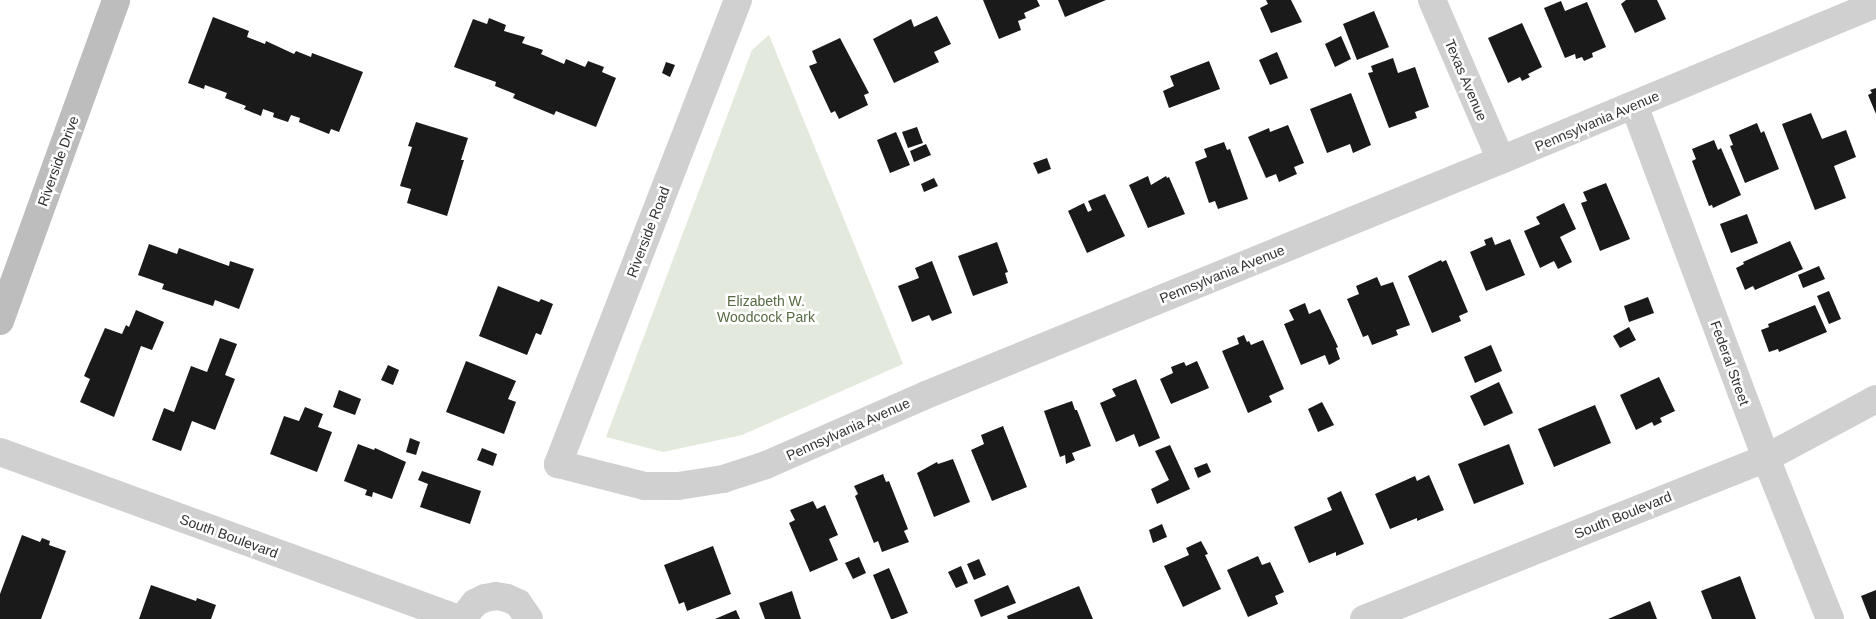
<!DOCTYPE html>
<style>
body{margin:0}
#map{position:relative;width:1876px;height:619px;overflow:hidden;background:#fff;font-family:Helvetica,sans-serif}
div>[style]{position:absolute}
.green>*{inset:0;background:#e3e9dd}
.building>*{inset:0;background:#1a1a1a}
.street>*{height:28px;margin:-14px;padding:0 14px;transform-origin:14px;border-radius:14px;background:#d0d0d0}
.secondary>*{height:28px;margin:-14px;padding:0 14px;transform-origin:14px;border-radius:14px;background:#bdbdbd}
span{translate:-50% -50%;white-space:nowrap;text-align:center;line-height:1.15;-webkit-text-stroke:5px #fff;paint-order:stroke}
.street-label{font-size:14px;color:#333}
.park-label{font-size:14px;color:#586c43}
</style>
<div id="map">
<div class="green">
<div style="clip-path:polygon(769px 35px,903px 364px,742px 435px,663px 452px,606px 437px,752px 50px)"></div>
</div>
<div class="building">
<div style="clip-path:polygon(983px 0,1037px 0,1040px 6px,1024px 13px,1026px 18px,1018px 21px,1021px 30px,999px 39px)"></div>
<div style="clip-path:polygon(1058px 0,1106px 0,1065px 17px)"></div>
<div style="clip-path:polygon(1266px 0,1291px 0,1302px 22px,1271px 33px,1260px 8px,1268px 4px)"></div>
<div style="clip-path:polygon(1626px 0,1657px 0,1666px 19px,1635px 33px,1621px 4px)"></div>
<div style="clip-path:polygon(1561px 1px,1565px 11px,1587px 2px,1606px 47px,1592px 53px,1593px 57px,1584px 61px,1582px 57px,1576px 59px,1575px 54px,1565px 58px,1544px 8px)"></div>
<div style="clip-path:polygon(1374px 11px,1389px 47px,1357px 60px,1343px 24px)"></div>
<div style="clip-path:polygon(937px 16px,951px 44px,934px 52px,939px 62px,894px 83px,873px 39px,911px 19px,914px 27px)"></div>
<div style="clip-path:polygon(213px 17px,249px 31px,247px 37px,265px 44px,266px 41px,294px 54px,296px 51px,311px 57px,312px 53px,363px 72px,339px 132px,331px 129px,329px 134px,299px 122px,300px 118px,291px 115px,288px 122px,273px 117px,274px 113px,263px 109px,261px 116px,244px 109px,246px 106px,225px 98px,227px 93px,205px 85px,204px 89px,188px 83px)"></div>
<div style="clip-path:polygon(489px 18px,506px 25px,504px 31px,525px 37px,522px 43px,543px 50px,541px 54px,564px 64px,566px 59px,585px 67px,588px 61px,604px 67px,602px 72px,616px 78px,596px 127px,556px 111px,554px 115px,513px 98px,515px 94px,495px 86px,496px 82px,454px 67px,473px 19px,487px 24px)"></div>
<div style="clip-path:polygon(1522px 23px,1542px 67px,1528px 74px,1530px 77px,1522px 81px,1520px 77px,1508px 83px,1488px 38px)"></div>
<div style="clip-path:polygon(1341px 36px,1351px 59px,1335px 67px,1325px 44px)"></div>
<div style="clip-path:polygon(840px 38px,869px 93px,864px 95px,868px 105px,839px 119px,835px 111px,831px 113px,809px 66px,817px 63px,812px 51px)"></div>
<div style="clip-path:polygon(1277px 52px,1288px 78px,1270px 85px,1259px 60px)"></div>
<div style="clip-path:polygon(1393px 58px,1398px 73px,1415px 67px,1429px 107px,1415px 112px,1417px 118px,1389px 128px,1368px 73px,1373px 72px,1371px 66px)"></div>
<div style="clip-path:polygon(1209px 61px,1220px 89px,1169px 108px,1163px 91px,1174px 86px,1170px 76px)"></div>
<div style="clip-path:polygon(666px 62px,675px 65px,670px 77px,662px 73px)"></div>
<div style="clip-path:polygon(1876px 88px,1876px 114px,1868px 95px,1872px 93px,1870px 90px)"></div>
<div style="clip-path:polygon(1351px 93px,1371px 145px,1353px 153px,1350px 144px,1327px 153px,1310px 109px)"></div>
<div style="clip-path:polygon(1811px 113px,1822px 139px,1846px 130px,1856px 157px,1834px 166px,1846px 198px,1815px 210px,1782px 124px)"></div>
<div style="clip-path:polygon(416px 122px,468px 138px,461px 160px,464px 160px,447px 216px,407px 203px,411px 189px,400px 186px,412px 147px,408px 146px)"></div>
<div style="clip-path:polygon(1757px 123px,1761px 133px,1764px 131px,1779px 169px,1745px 183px,1730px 146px,1733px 145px,1729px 135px)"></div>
<div style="clip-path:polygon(1288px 125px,1304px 163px,1294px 167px,1297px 174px,1279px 182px,1276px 174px,1266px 178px,1248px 137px,1269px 128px,1270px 132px)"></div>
<div style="clip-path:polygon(917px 127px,923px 143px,908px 148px,902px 132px)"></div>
<div style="clip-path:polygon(896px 132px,910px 165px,890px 173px,877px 140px)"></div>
<div style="clip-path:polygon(1714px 140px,1718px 150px,1721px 148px,1741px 195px,1713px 208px,1712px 205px,1709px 206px,1692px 161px,1696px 159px,1692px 149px)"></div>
<div style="clip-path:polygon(1224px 142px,1227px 150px,1230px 149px,1248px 199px,1218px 209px,1215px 201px,1209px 203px,1195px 162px,1207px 157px,1204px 149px)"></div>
<div style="clip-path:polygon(926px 144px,931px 155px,914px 162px,910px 151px)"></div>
<div style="clip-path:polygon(1047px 158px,1051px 169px,1038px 174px,1033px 163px)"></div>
<div style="clip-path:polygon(1148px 176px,1151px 185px,1166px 176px,1167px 178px,1169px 177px,1185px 214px,1148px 228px,1129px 185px)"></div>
<div style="clip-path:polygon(934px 178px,938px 186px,924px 192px,921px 184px)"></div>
<div style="clip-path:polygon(1606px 183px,1630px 239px,1600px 251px,1581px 203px,1587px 201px,1583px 192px)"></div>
<div style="clip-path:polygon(1105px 194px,1125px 236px,1087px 253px,1068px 211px,1084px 203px,1088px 212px,1092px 210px,1088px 201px)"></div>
<div style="clip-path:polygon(1564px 203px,1576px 229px,1560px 237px,1572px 262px,1558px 269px,1554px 261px,1540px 268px,1524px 231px,1540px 224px,1536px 217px)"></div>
<div style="clip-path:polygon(1747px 214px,1758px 243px,1731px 253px,1720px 224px)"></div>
<div style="clip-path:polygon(1492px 237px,1495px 245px,1510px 239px,1525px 275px,1486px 291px,1470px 252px,1486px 245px,1484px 240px)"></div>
<div style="clip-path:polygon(1790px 241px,1803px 269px,1755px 290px,1753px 286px,1745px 290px,1736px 268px,1744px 264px,1743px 262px)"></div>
<div style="clip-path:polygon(997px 242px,1008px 272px,1005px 273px,1008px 283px,973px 296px,958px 256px)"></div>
<div style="clip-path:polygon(149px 244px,177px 254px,179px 248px,229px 266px,230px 261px,254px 269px,239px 309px,215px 300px,213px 306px,162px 289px,164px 284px,138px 275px)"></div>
<div style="clip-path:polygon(1441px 260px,1442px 262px,1446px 260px,1468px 312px,1459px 316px,1461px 321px,1432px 333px,1408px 276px)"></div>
<div style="clip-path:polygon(932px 261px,952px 313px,932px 321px,929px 315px,912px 322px,898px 286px,919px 278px,915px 268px)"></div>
<div style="clip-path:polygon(1819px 266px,1825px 279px,1803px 288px,1798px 275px)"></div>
<div style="clip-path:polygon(1377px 277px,1381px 286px,1393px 282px,1410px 325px,1396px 330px,1398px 335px,1372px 345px,1368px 335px,1363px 337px,1347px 299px,1359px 294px,1356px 286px)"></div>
<div style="clip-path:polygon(498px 286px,539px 302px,541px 299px,553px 304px,541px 335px,536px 333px,527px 355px,479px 336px)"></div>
<div style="clip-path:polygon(1829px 291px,1841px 319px,1829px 324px,1817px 296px)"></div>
<div style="clip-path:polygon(1648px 297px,1654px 313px,1629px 322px,1624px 306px)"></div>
<div style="clip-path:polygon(1305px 303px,1309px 314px,1320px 309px,1338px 347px,1336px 348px,1340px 359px,1329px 365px,1325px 355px,1301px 365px,1284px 324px,1294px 320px,1289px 310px)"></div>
<div style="clip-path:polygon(1815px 305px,1827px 332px,1779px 352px,1778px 349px,1769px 352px,1761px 330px,1769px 327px,1768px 324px)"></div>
<div style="clip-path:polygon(136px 310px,164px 322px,152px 350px,141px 346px,114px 417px,80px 402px,90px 379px,84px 376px,105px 328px,122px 334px,126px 325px,129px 327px)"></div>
<div style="clip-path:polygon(1629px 327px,1636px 340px,1620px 348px,1613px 336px)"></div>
<div style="clip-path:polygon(1244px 335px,1247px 342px,1249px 341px,1251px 345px,1263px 340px,1284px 389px,1269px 396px,1272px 402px,1248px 413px,1222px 351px,1239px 344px,1237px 338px)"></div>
<div style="clip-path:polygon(220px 338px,237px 344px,225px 375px,235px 379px,215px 430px,192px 421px,181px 451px,152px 440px,164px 408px,174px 412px,191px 366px,207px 372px)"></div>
<div style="clip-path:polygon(1491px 345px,1502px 371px,1475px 383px,1464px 357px)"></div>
<div style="clip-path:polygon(466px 361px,516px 381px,508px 399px,516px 402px,504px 434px,446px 412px)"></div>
<div style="clip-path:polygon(1197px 361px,1209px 388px,1171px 404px,1160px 379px,1173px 373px,1171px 367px,1184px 362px,1186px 366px)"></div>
<div style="clip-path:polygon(388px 365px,399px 370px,393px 385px,381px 380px)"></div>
<div style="clip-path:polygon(1659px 377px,1675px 411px,1660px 418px,1662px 422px,1654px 426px,1652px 422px,1636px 430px,1620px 395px)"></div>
<div style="clip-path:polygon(1136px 379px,1160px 438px,1139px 447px,1134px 434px,1116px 442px,1100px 403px,1116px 396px,1112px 389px)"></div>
<div style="clip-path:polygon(1499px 382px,1513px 413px,1484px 426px,1470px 396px)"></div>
<div style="clip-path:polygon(339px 390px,361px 399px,355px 415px,333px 407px)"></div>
<div style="clip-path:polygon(1072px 401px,1075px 410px,1077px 410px,1091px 446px,1072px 453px,1075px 460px,1066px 464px,1065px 455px,1060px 457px,1044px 411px)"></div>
<div style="clip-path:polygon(1322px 402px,1334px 425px,1318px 432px,1308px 409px)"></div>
<div style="clip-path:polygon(1595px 405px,1611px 443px,1554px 467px,1538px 429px)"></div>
<div style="clip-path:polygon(305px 407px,323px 414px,318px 427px,332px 432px,317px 472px,270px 454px,284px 416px,299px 421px)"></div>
<div style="clip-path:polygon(1003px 426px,1027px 487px,992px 501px,971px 450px,984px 444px,981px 435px)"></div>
<div style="clip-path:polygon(410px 438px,420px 442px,416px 455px,406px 452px)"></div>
<div style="clip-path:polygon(358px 444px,374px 450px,375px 448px,406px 462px,392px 499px,373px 492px,372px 497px,365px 495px,367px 490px,344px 481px)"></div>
<div style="clip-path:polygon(1509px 444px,1524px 484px,1474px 504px,1458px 464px)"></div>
<div style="clip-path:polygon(1170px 445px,1190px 489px,1157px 504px,1151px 489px,1169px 480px,1155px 451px)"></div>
<div style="clip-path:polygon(482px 448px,497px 454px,493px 466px,477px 460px)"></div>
<div style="clip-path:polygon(953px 459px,970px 502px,934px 517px,917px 473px,937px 462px,938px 464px)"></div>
<div style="clip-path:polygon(1207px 463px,1211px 472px,1198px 478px,1194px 468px)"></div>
<div style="clip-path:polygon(422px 471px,481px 491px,470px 524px,420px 507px,428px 484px,418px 480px)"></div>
<div style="clip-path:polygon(883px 474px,886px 482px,889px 481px,908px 529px,904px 531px,909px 542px,882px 552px,878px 541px,874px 543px,855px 496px,858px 494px,854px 486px)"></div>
<div style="clip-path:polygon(1429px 475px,1444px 510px,1417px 521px,1417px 518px,1390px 529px,1375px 494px,1415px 476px,1417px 481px)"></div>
<div style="clip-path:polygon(1341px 491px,1364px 544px,1336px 556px,1336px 552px,1309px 563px,1294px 527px,1332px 510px,1327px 498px)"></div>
<div style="clip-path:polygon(813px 501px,817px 509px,825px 505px,838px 535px,829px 539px,838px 560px,810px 572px,789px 523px,795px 520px,790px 510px)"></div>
<div style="clip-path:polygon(1162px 524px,1167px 537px,1153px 543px,1149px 530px)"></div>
<div style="clip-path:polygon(22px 535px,40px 542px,42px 538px,50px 541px,49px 545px,66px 551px,41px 619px,0 619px,0 594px)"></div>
<div style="clip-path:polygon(1201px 541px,1208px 554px,1205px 555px,1221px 589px,1183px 607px,1164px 566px,1189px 555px,1186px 548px)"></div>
<div style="clip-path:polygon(713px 546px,731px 594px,687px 611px,684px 602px,679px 604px,664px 565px)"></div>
<div style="clip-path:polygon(1258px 556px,1262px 565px,1270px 562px,1284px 592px,1275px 596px,1278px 604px,1248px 617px,1227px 570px)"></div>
<div style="clip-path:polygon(859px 557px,866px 573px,853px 579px,845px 563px)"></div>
<div style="clip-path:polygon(979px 559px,986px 575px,974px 580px,967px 564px)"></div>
<div style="clip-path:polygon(961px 566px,968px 583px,956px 588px,948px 572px)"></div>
<div style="clip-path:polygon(889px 568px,908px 613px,893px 619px,891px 619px,873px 575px)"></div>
<div style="clip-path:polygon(1740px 576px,1756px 619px,1712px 619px,1701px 591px)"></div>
<div style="clip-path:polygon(151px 585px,196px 601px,197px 598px,216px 605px,211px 619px,139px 619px)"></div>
<div style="clip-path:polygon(1008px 585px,1016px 603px,981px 617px,974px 600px)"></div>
<div style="clip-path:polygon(1079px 586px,1093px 619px,1008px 619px,1007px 616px)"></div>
<div style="clip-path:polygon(1876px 590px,1876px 619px,1870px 619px,1861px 596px)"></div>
<div style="clip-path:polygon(792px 591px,801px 619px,765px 619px,759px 603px)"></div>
<div style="clip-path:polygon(1650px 601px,1657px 619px,1608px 619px)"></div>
<div style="clip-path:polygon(736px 610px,740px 619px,715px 619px)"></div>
</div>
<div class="street">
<div style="left:738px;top:0;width:498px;rotate:111.2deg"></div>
<div style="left:558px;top:464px;width:90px;rotate:14.2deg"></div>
<div style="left:645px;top:486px;width:33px"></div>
<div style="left:678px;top:486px;width:46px;rotate:-8.8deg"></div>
<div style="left:723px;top:479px;width:45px;rotate:-18deg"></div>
<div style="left:766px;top:465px;width:175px;rotate:-23.6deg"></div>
<div style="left:926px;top:395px;width:621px;rotate:-22.23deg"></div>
<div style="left:1501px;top:160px;width:406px;rotate:-22.6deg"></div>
<div style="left:1432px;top:0;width:174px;rotate:66.7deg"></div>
<div style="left:1634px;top:105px;width:377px;rotate:69.5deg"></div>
<div style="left:1766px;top:458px;width:173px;rotate:68.3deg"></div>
<div style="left:0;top:452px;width:487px;rotate:20deg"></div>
<div style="left:462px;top:619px;width:21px;rotate:-51deg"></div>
<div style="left:475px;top:603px;width:11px;rotate:-27deg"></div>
<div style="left:485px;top:598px;width:11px;rotate:-10deg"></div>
<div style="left:496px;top:596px;width:11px;rotate:10deg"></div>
<div style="left:507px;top:598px;width:12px;rotate:24deg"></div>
<div style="left:518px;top:603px;width:19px;rotate:55deg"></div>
<div style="left:1364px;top:619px;width:433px;rotate:-21.8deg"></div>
<div style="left:1766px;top:458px;width:125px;rotate:-28.2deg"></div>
</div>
<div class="secondary">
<div style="left:0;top:321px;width:341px;rotate:-70.1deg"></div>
</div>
<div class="street-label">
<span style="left:1466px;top:80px;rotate:67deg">Texas Avenue</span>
<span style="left:1597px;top:121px;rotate:-23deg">Pennsylvania Avenue</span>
<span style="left:58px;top:161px;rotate:-70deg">Riverside Drive</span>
<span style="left:648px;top:232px;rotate:-69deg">Riverside Road</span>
<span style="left:1222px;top:274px;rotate:-22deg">Pennsylvania Avenue</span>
<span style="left:1730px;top:363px;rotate:70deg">Federal Street</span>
<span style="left:848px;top:429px;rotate:-24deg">Pennsylvania Avenue</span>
<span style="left:1623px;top:515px;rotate:-22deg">South Boulevard</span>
<span style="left:229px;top:536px;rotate:20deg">South Boulevard</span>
</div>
<div class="park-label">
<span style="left:766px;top:309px">Elizabeth W.<br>Woodcock Park</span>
</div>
</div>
